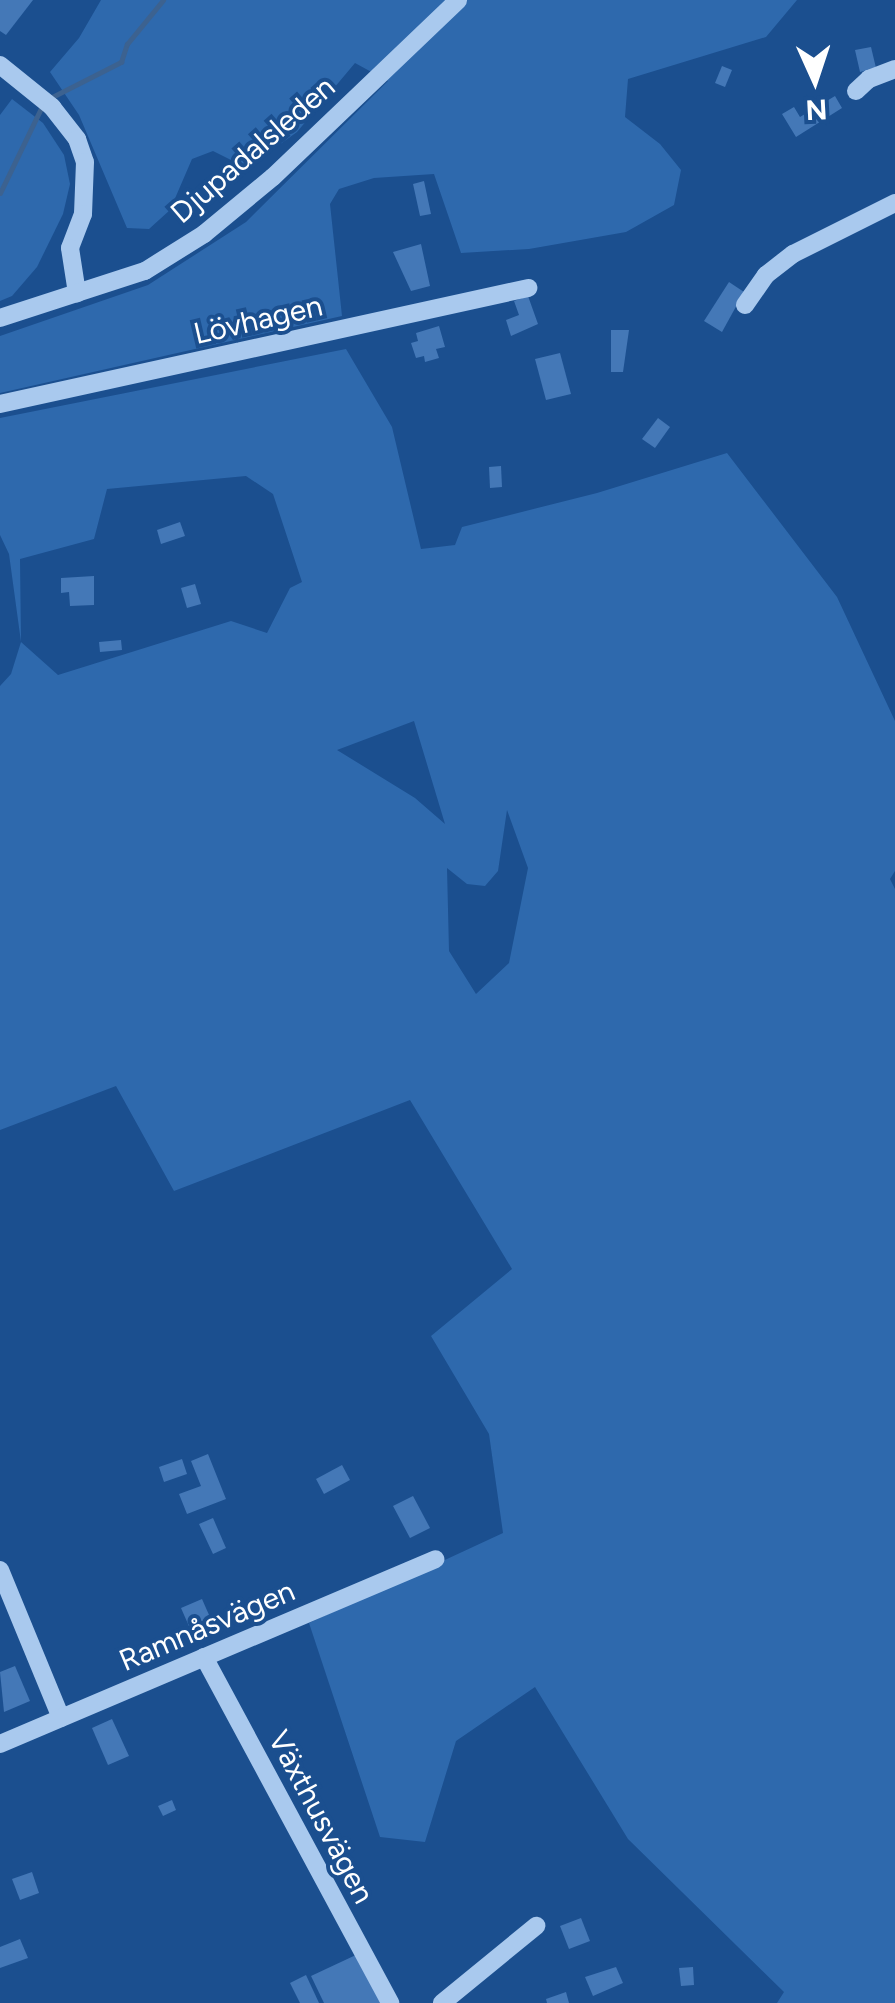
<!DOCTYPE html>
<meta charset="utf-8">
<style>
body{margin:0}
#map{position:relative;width:895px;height:2003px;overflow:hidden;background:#1b4f8f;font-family:Figtree,sans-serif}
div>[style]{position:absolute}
.green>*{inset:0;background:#2e69ad}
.stream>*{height:5px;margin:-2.5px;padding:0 2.5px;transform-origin:2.5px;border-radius:2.5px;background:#3c6290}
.building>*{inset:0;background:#4478b7}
.minor>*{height:18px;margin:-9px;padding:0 9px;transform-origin:9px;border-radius:9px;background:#a9c9ee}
span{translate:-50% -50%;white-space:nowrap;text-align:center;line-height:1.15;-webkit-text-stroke:8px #1b4f8f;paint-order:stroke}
.street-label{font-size:30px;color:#fff}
.north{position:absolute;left:765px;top:30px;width:100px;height:100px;-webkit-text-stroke:8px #1b4f8f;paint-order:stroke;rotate:177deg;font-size:28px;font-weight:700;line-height:40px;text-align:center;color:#fff}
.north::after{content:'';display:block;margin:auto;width:35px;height:45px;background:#fff;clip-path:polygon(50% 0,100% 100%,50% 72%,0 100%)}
</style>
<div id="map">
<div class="green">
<div style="clip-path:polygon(101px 0,797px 0,766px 37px,628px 79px,625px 117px,660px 144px,681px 170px,674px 205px,626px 232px,529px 249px,461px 253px,434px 174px,374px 178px,339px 189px,330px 204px,342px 316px,0 393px,0 336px,148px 285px,246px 222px,388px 81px,355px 63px,297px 132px,247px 168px,213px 151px,192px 159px,170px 210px,149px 229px,127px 228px,79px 115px,50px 72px,79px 38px)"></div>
<div style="clip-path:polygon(12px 99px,43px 123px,64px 155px,70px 184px,63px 214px,37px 267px,12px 296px,0 301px,0 115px)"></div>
<div style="clip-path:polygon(evenodd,346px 349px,392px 427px,421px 549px,455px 545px,462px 527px,597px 493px,727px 453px,837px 597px,895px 721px,895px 871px,890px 879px,895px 889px,895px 2003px,777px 2003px,784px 1992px,628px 1839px,535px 1687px,456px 1741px,425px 1842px,380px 1837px,309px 1623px,503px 1533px,489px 1434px,431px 1336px,512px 1269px,410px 1100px,174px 1191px,116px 1086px,0 1130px,0 686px,11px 674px,21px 642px,9px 554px,0 535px,0 418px,346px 349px,246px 476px,273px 494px,302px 582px,290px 588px,267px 633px,231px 621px,58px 675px,21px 642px,20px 559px,94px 539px,107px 489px,246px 476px,346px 349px,414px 721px,445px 824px,415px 798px,337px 750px,414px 721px,346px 349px,507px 810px,528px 868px,509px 963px,476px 994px,449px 951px,447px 868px,467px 884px,485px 886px,498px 871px,507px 810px)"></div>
</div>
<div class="stream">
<div style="left:50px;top:98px;width:80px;rotate:-26.9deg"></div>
<div style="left:121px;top:62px;width:19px;rotate:-72deg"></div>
<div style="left:127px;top:44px;width:57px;rotate:-50.7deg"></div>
<div style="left:0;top:193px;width:97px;rotate:-64.2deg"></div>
</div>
<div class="building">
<div style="clip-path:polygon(0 0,33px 0,6px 35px,0 31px)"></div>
<div style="clip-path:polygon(871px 47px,876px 68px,860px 72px,855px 50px)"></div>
<div style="clip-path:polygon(722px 66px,732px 70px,725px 87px,715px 83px)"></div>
<div style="clip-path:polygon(835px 96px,842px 108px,796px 137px,782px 114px,794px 107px,800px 117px)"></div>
<div style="clip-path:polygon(424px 181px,431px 214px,420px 216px,413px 184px)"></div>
<div style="clip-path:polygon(421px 244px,430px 286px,411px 291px,393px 252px)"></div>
<div style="clip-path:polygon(729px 282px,744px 292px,722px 332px,704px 321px)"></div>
<div style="clip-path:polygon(528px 296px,538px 324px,511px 336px,506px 320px,519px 315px,514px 301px)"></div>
<div style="clip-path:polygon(439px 326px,445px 347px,436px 349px,439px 358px,425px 362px,424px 356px,416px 358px,411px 343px,418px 341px,416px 333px)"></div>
<div style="clip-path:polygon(611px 330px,629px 330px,623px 372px,611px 372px)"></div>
<div style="clip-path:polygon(560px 353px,571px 394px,546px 400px,535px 359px)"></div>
<div style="clip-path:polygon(658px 418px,670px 427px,655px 448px,642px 439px)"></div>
<div style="clip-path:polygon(501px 466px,502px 487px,490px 488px,489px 467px)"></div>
<div style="clip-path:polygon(180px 522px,185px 536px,161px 544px,157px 530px)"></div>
<div style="clip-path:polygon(94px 576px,94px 605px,70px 606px,69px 592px,61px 593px,61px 578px)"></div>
<div style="clip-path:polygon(195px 584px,201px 604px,187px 608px,181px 588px)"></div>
<div style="clip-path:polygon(121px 640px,122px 650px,100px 652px,99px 642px)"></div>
<div style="clip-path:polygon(208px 1454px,226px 1499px,187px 1514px,179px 1494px,201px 1486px,191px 1461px)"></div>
<div style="clip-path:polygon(182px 1459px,187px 1474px,164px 1482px,159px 1467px)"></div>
<div style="clip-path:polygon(342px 1465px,350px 1480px,324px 1494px,316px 1479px)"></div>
<div style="clip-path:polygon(413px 1496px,430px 1528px,410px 1538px,393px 1506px)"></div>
<div style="clip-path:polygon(213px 1518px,226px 1548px,213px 1554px,199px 1524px)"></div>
<div style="clip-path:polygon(202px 1599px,213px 1624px,192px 1633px,181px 1608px)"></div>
<div style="clip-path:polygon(15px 1666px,30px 1701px,4px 1712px,0 1672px)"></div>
<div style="clip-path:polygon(112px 1719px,129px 1756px,108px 1765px,92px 1728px)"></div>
<div style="clip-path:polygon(172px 1800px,176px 1810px,163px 1816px,158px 1806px)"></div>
<div style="clip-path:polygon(32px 1872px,39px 1893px,20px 1900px,12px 1879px)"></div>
<div style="clip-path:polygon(581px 1918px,590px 1941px,569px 1949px,560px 1926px)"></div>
<div style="clip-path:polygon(20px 1939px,28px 1958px,0 1968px,0 1947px)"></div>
<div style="clip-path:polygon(358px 1954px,381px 2003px,324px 2003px,311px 1976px)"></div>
<div style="clip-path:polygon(616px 1967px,623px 1983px,593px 1996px,585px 1977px)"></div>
<div style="clip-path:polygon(693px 1967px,694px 1985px,681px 1986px,679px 1968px)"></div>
<div style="clip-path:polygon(306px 1975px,319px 2003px,300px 2003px,290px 1983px)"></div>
<div style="clip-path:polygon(566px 1992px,569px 2003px,547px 2003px,546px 1999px)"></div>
</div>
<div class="minor">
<div style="left:0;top:65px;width:67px;rotate:38.9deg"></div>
<div style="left:52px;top:107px;width:41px;rotate:52deg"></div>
<div style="left:77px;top:139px;width:24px;rotate:71deg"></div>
<div style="left:85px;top:162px;width:52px;rotate:92.2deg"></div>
<div style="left:83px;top:214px;width:36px;rotate:111deg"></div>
<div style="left:70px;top:248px;width:46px;rotate:81.2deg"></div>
<div style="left:856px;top:91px;width:18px;rotate:-43deg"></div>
<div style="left:869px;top:79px;width:28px;rotate:-21deg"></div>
<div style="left:745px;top:305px;width:37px;rotate:-55deg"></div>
<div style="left:766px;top:275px;width:34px;rotate:-38deg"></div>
<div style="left:793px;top:254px;width:114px;rotate:-26.6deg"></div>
<div style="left:0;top:318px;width:152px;rotate:-18deg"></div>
<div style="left:145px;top:271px;width:70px;rotate:-32.1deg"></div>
<div style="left:204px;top:234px;width:89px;rotate:-39.6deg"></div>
<div style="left:273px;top:177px;width:256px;rotate:-43.7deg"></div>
<div style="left:0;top:404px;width:541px;rotate:-12.39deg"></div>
<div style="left:0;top:1570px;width:160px;rotate:67.6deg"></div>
<div style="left:204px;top:1657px;width:393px;rotate:61.7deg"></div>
<div style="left:0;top:1744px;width:473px;rotate:-23deg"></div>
<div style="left:442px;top:2003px;width:122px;rotate:-39.3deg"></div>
</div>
<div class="street-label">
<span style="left:253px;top:150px;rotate:-41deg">Djupadalsleden</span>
<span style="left:258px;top:320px;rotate:-13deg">Lövhagen</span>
<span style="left:207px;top:1626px;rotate:-23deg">Ramnåsvägen</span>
<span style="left:321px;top:1817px;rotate:62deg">Växthusvägen</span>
</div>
<div class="north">N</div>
</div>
